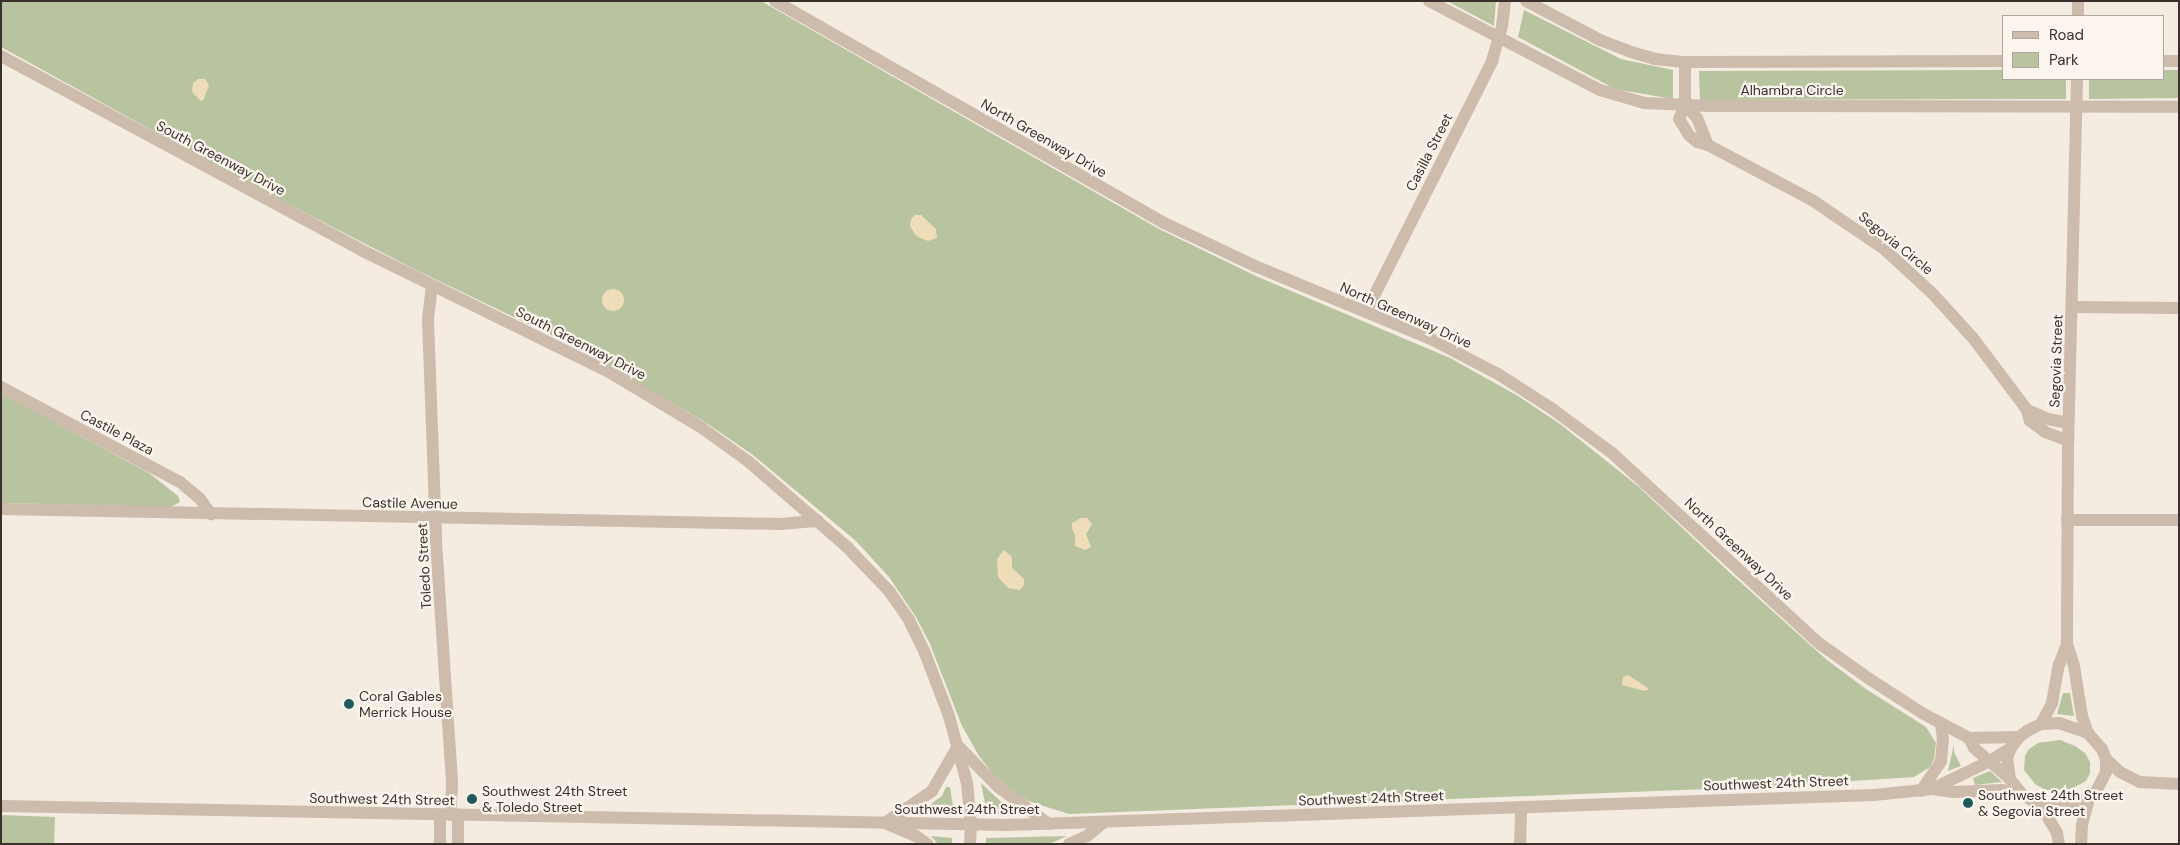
<!DOCTYPE html>
<style>
body{margin:0}
#map{position:relative;width:2180px;height:845px;overflow:hidden;background:#f4ebe1;font-family:"DM Sans",sans-serif}
div>[style]{position:absolute}
.green>*{inset:0;background:#b8c4a0}
.sand>*{inset:0;background:#efdcb8}
.round{border-radius:50%}
.minor>*{height:12px;margin:-6px;padding:0 6px;transform-origin:6px;border-radius:6px;background:#cdbbac}
.tertiary>*{height:12px;margin:-6px;padding:0 6px;transform-origin:6px;border-radius:6px;background:#cdbbac}
.dots>*{width:14px;height:14px;translate:-50% -50%;box-sizing:border-box;border:2px solid #fbf5ee;border-radius:50%}
span{translate:-50% -50%;white-space:nowrap;text-align:center;line-height:1.15;-webkit-text-stroke:4.5px #fbf5ee;paint-order:stroke}
.street-label{font-size:14px;color:#3b302b}
.poi-label{font-size:14px;color:#3b302b}
.left{translate:0 -50%;text-align:left}
.frame{position:absolute;inset:0;border:2px solid #3b302b;pointer-events:none}
.legend{position:absolute;left:2002px;top:15px;width:162px;height:65px;box-sizing:border-box;background:#fbf5ee;border:1px solid #aea6a0;margin:0;padding:6px 9px;list-style:none;font-size:15px;color:#3b302b}
.legend li{display:flex;align-items:center;gap:10px;height:25px}
.legend b{width:25px;border:1px solid #aea6a0}
</style>
<div id="map">
<div class="green">
<div style="clip-path:polygon(1px 1px,761px 1px,1159px 229px,1256px 276px,1450px 358px,1518px 396px,1560px 424px,1639px 487px,1728px 571px,1827px 660px,1866px 689px,1926px 727px,1936px 743px,1934px 759px,1930px 767px,1914px 777px,1757px 787px,1069px 814px,1028px 801px,1011px 790px,994px 775px,979px 756px,962px 726px,930px 644px,916px 617px,889px 577px,856px 541px,753px 455px,705px 422px,574px 346px,412px 268px,253px 186px,1px 47px)"></div>
<div style="clip-path:polygon(1447px 1px,1496px 1px,1494px 26px)"></div>
<div style="clip-path:polygon(1524px 10px,1621px 59px,1673px 70px,1673px 99px,1615px 89px,1518px 37px)"></div>
<div style="clip-path:polygon(2004px 70px,2004px 79px,2066px 79px,2066px 99px,1700px 100px,1699px 71px)"></div>
<div style="clip-path:polygon(2164px 70px,2179px 70px,2179px 98px,2089px 99px,2089px 79px,2164px 79px)"></div>
<div style="clip-path:polygon(1px 393px,149px 473px,178px 496px,180px 502px,171px 507px,1px 503px)"></div>
<div style="clip-path:polygon(2063px 693px,2070px 693px,2074px 716px,2057px 714px)"></div>
<div style="clip-path:polygon(2060px 740px,2075px 746px,2085px 753px,2090px 762px,2090px 773px,2086px 781px,2071px 789px,2046px 790px,2036px 785px,2024px 770px,2025px 756px,2028px 750px,2038px 743px)"></div>
<div style="clip-path:polygon(1954px 744px,1954px 752px,1961px 766px,1948px 771px)"></div>
<div style="clip-path:polygon(1990px 771px,2002px 782px,1975px 785px,1973px 778px)"></div>
<div style="clip-path:polygon(981px 783px,1011px 811px,1011px 813px,987px 814px)"></div>
<div style="clip-path:polygon(946px 787px,950px 787px,954px 813px,925px 813px,923px 810px,942px 796px)"></div>
<div style="clip-path:polygon(1px 815px,55px 817px,54px 844px,1px 844px)"></div>
<div style="clip-path:polygon(931px 836px,952px 838px,952px 844px,938px 844px)"></div>
<div style="clip-path:polygon(1067px 836px,1049px 844px,986px 844px,986px 838px)"></div>
</div>
<div class="sand">
<div style="clip-path:polygon(198px 79px,205px 79px,209px 85px,204px 99px,201px 101px,192px 92px,193px 83px)"></div>
<div style="clip-path:polygon(915px 215px,921px 215px,936px 229px,937px 238px,928px 241px,916px 236px,910px 226px,911px 219px)"></div>
<div class="round" style="left:602px;top:289px;width:22px;height:22px"></div>
<div style="clip-path:polygon(1081px 518px,1087px 518px,1092px 524px,1086px 534px,1091px 547px,1085px 550px,1075px 546px,1075px 535px,1072px 529px,1072px 523px)"></div>
<div style="clip-path:polygon(1004px 550px,1012px 557px,1012px 568px,1024px 579px,1024px 585px,1020px 590px,1008px 588px,998px 577px,997px 559px)"></div>
<div style="clip-path:polygon(1628px 675px,1648px 688px,1649px 689px,1645px 691px,1622px 685px,1623px 677px)"></div>
</div>
<div class="minor">
<div style="left:775px;top:1px;width:446px;rotate:29.7deg"></div>
<div style="left:1162px;top:222px;width:103px;rotate:25.3deg"></div>
<div style="left:1255px;top:266px;width:191px;rotate:22.5deg"></div>
<div style="left:1431px;top:339px;width:76px;rotate:27.6deg"></div>
<div style="left:1498px;top:374px;width:63px;rotate:32.7deg"></div>
<div style="left:1551px;top:408px;width:76px;rotate:36.4deg"></div>
<div style="left:1612px;top:453px;width:282px;rotate:42.6deg"></div>
<div style="left:1820px;top:644px;width:59px;rotate:35.3deg"></div>
<div style="left:1868px;top:678px;width:64px;rotate:32.9deg"></div>
<div style="left:1922px;top:713px;width:53px;rotate:28deg"></div>
<div style="left:1969px;top:738px;width:50px;rotate:-1.1deg"></div>
<div style="left:2078px;top:16px;width:15px;rotate:-90deg"></div>
<div style="left:1px;top:56px;width:411px;rotate:28.3deg"></div>
<div style="left:363px;top:251px;width:276px;rotate:26.2deg"></div>
<div style="left:611px;top:373px;width:106px;rotate:31.1deg"></div>
<div style="left:702px;top:428px;width:58px;rotate:35.9deg"></div>
<div style="left:749px;top:462px;width:130px;rotate:40.9deg"></div>
<div style="left:847px;top:547px;width:61px;rotate:46.3deg"></div>
<div style="left:889px;top:591px;width:35px;rotate:55deg"></div>
<div style="left:909px;top:620px;width:37px;rotate:64deg"></div>
<div style="left:925px;top:653px;width:67px;rotate:69.1deg"></div>
<div style="left:949px;top:716px;width:69px;rotate:75deg"></div>
<div style="left:967px;top:783px;width:42px;rotate:84.6deg"></div>
<div style="left:1685px;top:62px;width:43px;rotate:90deg"></div>
<div style="left:1685px;top:105px;width:15px;rotate:113deg"></div>
<div style="left:1679px;top:119px;width:19px;rotate:58deg"></div>
<div style="left:1689px;top:135px;width:11px;rotate:41deg"></div>
<div style="left:1697px;top:142px;width:11px;rotate:15deg"></div>
<div style="left:1708px;top:145px;width:118px;rotate:27.9deg"></div>
<div style="left:1812px;top:200px;width:86px;rotate:34.1deg"></div>
<div style="left:1883px;top:248px;width:67px;rotate:42.6deg"></div>
<div style="left:1932px;top:293px;width:61px;rotate:47.7deg"></div>
<div style="left:1973px;top:338px;width:90px;rotate:53.1deg"></div>
<div style="left:2027px;top:410px;width:11px;rotate:75deg"></div>
<div style="left:2030px;top:421px;width:19px;rotate:36deg"></div>
<div style="left:2045px;top:432px;width:25px;rotate:21deg"></div>
<div style="left:1685px;top:105px;width:18px;rotate:47deg"></div>
<div style="left:1697px;top:118px;width:29px;rotate:68deg"></div>
<div style="left:432px;top:286px;width:33px;rotate:97deg"></div>
<div style="left:428px;top:319px;width:222px;rotate:87.9deg"></div>
<div style="left:436px;top:541px;width:242px;rotate:86.2deg"></div>
<div style="left:452px;top:782px;width:33px;rotate:92deg"></div>
<div style="left:2073px;top:307px;width:106px;rotate:0.5deg"></div>
<div style="left:1366px;top:312px;width:281px;rotate:-63.3deg"></div>
<div style="left:1492px;top:61px;width:36px;rotate:-74deg"></div>
<div style="left:1502px;top:26px;width:25px;rotate:-83deg"></div>
<div style="left:1px;top:387px;width:203px;rotate:28deg"></div>
<div style="left:180px;top:482px;width:26px;rotate:40deg"></div>
<div style="left:200px;top:499px;width:19px;rotate:54deg"></div>
<div style="left:2027px;top:410px;width:23px;rotate:23deg"></div>
<div style="left:2048px;top:419px;width:21px;rotate:11deg"></div>
<div style="left:1px;top:509px;width:779px;rotate:1.1deg"></div>
<div style="left:780px;top:524px;width:38px;rotate:-5deg"></div>
<div style="left:2067px;top:520px;width:112px"></div>
<div style="left:1969px;top:738px;width:11px;rotate:63deg"></div>
<div style="left:1974px;top:748px;width:48px;rotate:40.7deg"></div>
<div style="left:960px;top:748px;width:54px;rotate:45.7deg"></div>
<div style="left:998px;top:787px;width:63px;rotate:36deg"></div>
<div style="left:885px;top:823px;width:57px;rotate:-34.2deg"></div>
<div style="left:932px;top:791px;width:52px;rotate:-60deg"></div>
<div style="left:885px;top:823px;width:34px;rotate:23deg"></div>
<div style="left:916px;top:836px;width:14px;rotate:36deg"></div>
<div style="left:440px;top:844px;width:29px;rotate:-90deg"></div>
<div style="left:458px;top:844px;width:29px;rotate:-90deg"></div>
<div style="left:1520px;top:844px;width:37px;rotate:-88deg"></div>
</div>
<div class="tertiary">
<div style="left:1429px;top:1px;width:193px;rotate:27.5deg"></div>
<div style="left:1600px;top:90px;width:46px;rotate:16.5deg"></div>
<div style="left:1644px;top:103px;width:65px;rotate:2.6deg"></div>
<div style="left:1709px;top:106px;width:470px;rotate:0.1deg"></div>
<div style="left:1526px;top:1px;width:84px;rotate:27.8deg"></div>
<div style="left:1600px;top:40px;width:33px;rotate:21deg"></div>
<div style="left:1631px;top:52px;width:25px;rotate:16deg"></div>
<div style="left:1655px;top:59px;width:30px;rotate:6deg"></div>
<div style="left:1685px;top:62px;width:319px;rotate:-0.2deg"></div>
<div style="left:2164px;top:61px;width:15px"></div>
<div style="left:2077px;top:79px;width:362px;rotate:91.4deg"></div>
<div style="left:2068px;top:441px;width:203px;rotate:90.3deg"></div>
<div style="left:2067px;top:644px;width:23px;rotate:72deg"></div>
<div style="left:2074px;top:666px;width:51px;rotate:80.9deg"></div>
<div style="left:2082px;top:716px;width:18px;rotate:71deg"></div>
<div style="left:2059px;top:723px;width:31px;rotate:19deg"></div>
<div style="left:2088px;top:733px;width:21px;rotate:49deg"></div>
<div style="left:2102px;top:749px;width:11px;rotate:68deg"></div>
<div style="left:2106px;top:759px;width:13px;rotate:90deg"></div>
<div style="left:2106px;top:772px;width:22px;rotate:117deg"></div>
<div style="left:2096px;top:792px;width:9px;rotate:139deg"></div>
<div style="left:2089px;top:798px;width:26px;rotate:159deg"></div>
<div style="left:2065px;top:807px;width:24px;rotate:-178deg"></div>
<div style="left:2041px;top:806px;width:22px;rotate:-148deg"></div>
<div style="left:2022px;top:794px;width:19px;rotate:-129deg"></div>
<div style="left:2010px;top:779px;width:21px;rotate:-98deg"></div>
<div style="left:2007px;top:758px;width:11px;rotate:-68deg"></div>
<div style="left:2011px;top:748px;width:14px;rotate:-54deg"></div>
<div style="left:2019px;top:737px;width:10px;rotate:-37deg"></div>
<div style="left:2027px;top:731px;width:16px;rotate:-27deg"></div>
<div style="left:2041px;top:724px;width:18px;rotate:-3deg"></div>
<div style="left:2041px;top:724px;width:24px;rotate:-62deg"></div>
<div style="left:2052px;top:703px;width:39px;rotate:-80deg"></div>
<div style="left:2059px;top:665px;width:22px;rotate:-69deg"></div>
<div style="left:2106px;top:759px;width:19px;rotate:43deg"></div>
<div style="left:2120px;top:772px;width:22px;rotate:27deg"></div>
<div style="left:2140px;top:782px;width:39px;rotate:3deg"></div>
<div style="left:1932px;top:789px;width:64px;rotate:-25.8deg"></div>
<div style="left:1990px;top:761px;width:25px;rotate:-32deg"></div>
<div style="left:1921px;top:791px;width:36px;rotate:-56deg"></div>
<div style="left:1941px;top:761px;width:22px;rotate:-85deg"></div>
<div style="left:1943px;top:739px;width:15px;rotate:-98deg"></div>
<div style="left:1px;top:806px;width:1006px;rotate:1.08deg"></div>
<div style="left:1007px;top:825px;width:868px;rotate:-1.98deg"></div>
<div style="left:1874px;top:795px;width:58px;rotate:-5.9deg"></div>
<div style="left:1932px;top:789px;width:22px;rotate:8deg"></div>
<div style="left:1954px;top:792px;width:48px;rotate:-2.4deg"></div>
<div style="left:2002px;top:790px;width:20px;rotate:11deg"></div>
<div style="left:2041px;top:806px;width:31px;rotate:59deg"></div>
<div style="left:2057px;top:833px;width:11px;rotate:80deg"></div>
<div style="left:970px;top:844px;width:19px;rotate:-87deg"></div>
<div style="left:1069px;top:844px;width:20px;rotate:-24deg"></div>
<div style="left:1087px;top:836px;width:22px;rotate:-39deg"></div>
<div style="left:2081px;top:844px;width:19px;rotate:-87deg"></div>
<div style="left:2082px;top:825px;width:28px;rotate:-75deg"></div>
</div>
<div class="dots">
<div style="left:349px;top:704px;background:#1f5a5e"></div>
<div style="left:472px;top:799px;background:#1f5a5e"></div>
<div style="left:1968px;top:803px;background:#1f5a5e"></div>
</div>
<div class="street-label">
<span style="left:1792px;top:90px">Alhambra Circle</span>
<span style="left:1044px;top:138px;rotate:30deg">North Greenway Drive</span>
<span style="left:1429px;top:152px;rotate:-63deg">Casilla Street</span>
<span style="left:221px;top:158px;rotate:28deg">South Greenway Drive</span>
<span style="left:1896px;top:243px;rotate:39deg">Segovia Circle</span>
<span style="left:1406px;top:315px;rotate:24deg">North Greenway Drive</span>
<span style="left:581px;top:343px;rotate:27deg">South Greenway Drive</span>
<span style="left:2056px;top:361px;rotate:-88deg">Segovia Street</span>
<span style="left:117px;top:432px;rotate:28deg">Castile Plaza</span>
<span style="left:410px;top:503px;rotate:1deg">Castile Avenue</span>
<span style="left:1739px;top:549px;rotate:43deg">North Greenway Drive</span>
<span style="left:424px;top:566px;rotate:-93deg">Toledo Street</span>
<span style="left:1776px;top:783px;rotate:-2deg">Southwest 24th Street</span>
<span style="left:1371px;top:798px;rotate:-2deg">Southwest 24th Street</span>
<span style="left:382px;top:799px;rotate:1deg">Southwest 24th Street</span>
<span style="left:967px;top:809px">Southwest 24th Street</span>
</div>
<div class="poi-label">
<span class="left" style="left:359px;top:704px">Coral Gables<br>Merrick House</span>
<span class="left" style="left:482px;top:799px">Southwest 24th Street<br>&amp; Toledo Street</span>
<span class="left" style="left:1978px;top:803px">Southwest 24th Street<br>&amp; Segovia Street</span>
</div>
<div class="frame"></div>
<ul class="legend">
<li><b style="height:6px;background:#cdbbac"></b>Road</li>
<li><b style="height:14px;background:#b8c4a0"></b>Park</li>
</ul>
</div>
